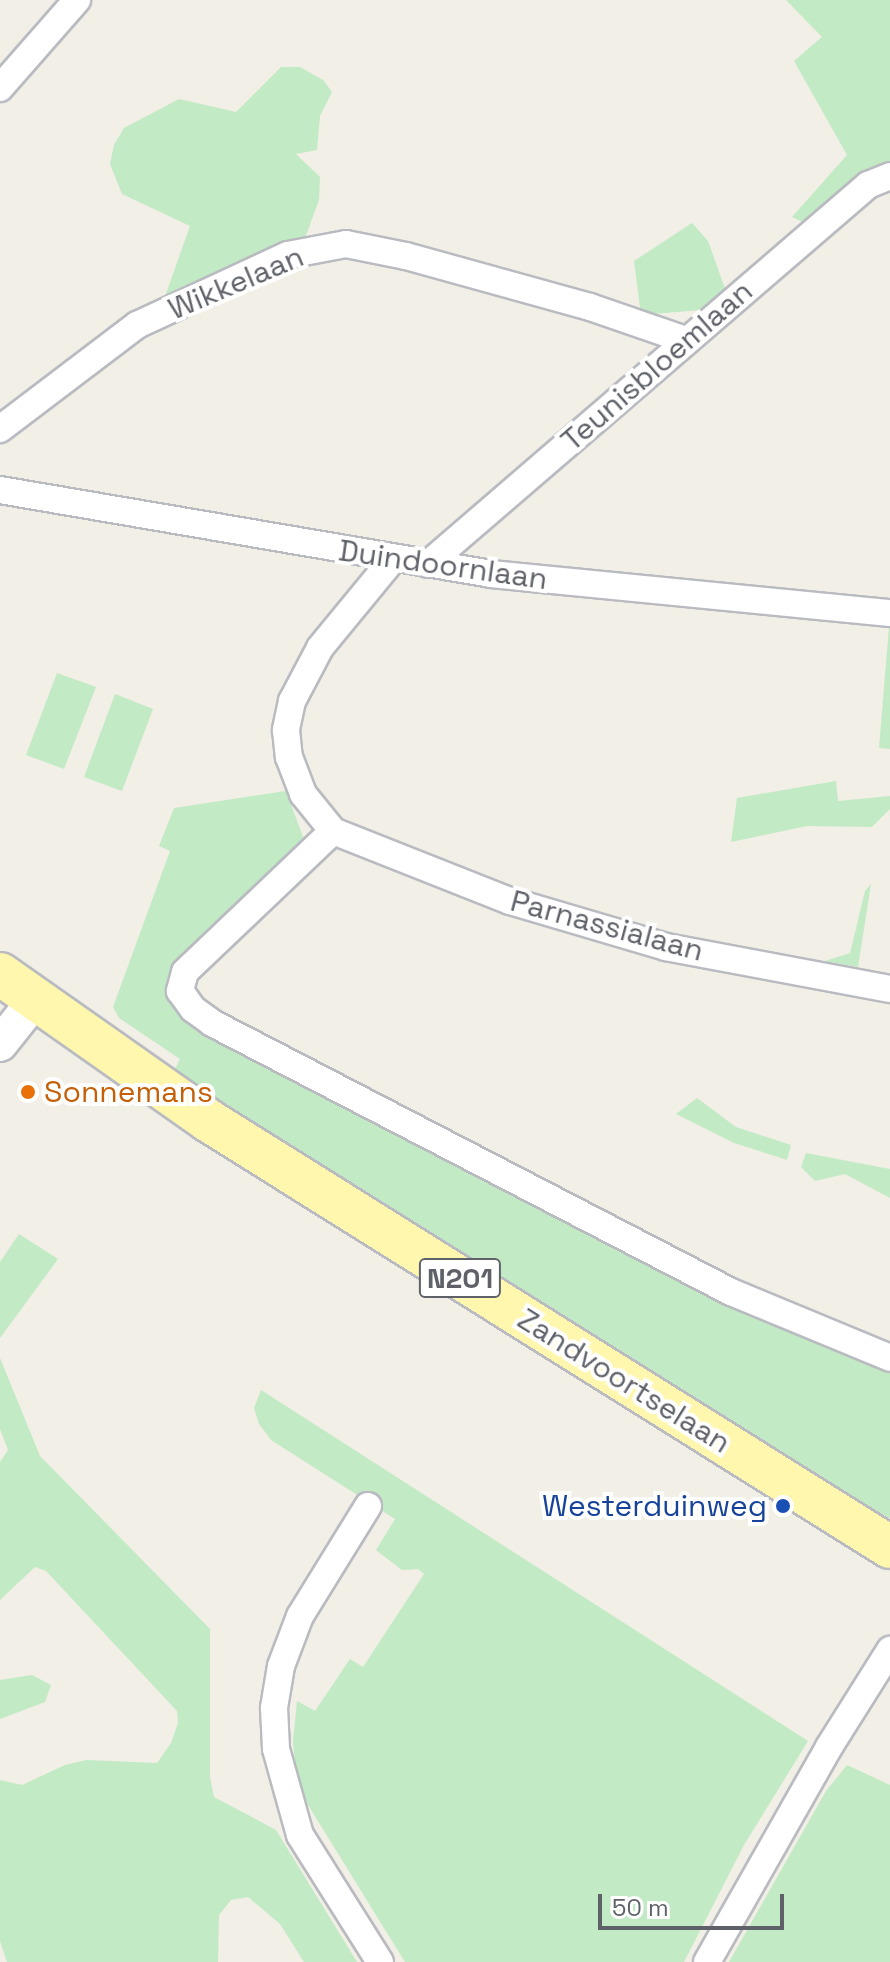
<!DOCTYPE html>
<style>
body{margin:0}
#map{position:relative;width:890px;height:1962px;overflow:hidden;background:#f1efe6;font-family:"Space Grotesk",sans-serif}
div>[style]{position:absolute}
.green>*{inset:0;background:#c2eac4}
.roads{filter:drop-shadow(2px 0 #b9bbc1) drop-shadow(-2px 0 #b9bbc1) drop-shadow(0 2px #b9bbc1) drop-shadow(0 -2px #b9bbc1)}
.minor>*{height:26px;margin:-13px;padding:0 13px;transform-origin:13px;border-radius:13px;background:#fff}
.tertiary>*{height:34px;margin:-17px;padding:0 17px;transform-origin:17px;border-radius:17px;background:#fff}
.primary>*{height:42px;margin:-21px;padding:0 21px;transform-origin:21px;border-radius:21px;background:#fff7ad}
.dots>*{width:22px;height:22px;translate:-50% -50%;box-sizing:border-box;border:4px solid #fff;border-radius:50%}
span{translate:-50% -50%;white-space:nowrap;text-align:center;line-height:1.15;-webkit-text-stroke:8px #fff;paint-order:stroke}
.shield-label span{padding:2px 6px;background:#fff;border:2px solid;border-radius:6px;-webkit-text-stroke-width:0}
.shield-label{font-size:28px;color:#5e6168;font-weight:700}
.street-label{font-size:30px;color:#5e6168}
.food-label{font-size:30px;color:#c56008}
.left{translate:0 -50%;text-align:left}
.transit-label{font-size:30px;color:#164399}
.right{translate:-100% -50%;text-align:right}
.scale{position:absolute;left:598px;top:1894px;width:186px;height:36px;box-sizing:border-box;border:4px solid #5e6168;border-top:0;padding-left:10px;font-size:24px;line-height:28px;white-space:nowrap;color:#5e6168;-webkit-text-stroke:6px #fff;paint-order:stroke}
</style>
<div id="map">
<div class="green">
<div style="clip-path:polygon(786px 0,890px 0,890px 167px,805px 223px,792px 217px,847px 155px,794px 61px,822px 37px)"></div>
<div style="clip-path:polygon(281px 67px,300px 67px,323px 80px,332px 92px,320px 116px,317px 150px,296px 154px,320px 177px,319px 200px,304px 241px,162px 305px,190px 226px,122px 194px,110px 164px,114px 145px,124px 128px,179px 99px,236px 112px)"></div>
<div style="clip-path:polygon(692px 223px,708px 241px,728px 297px,712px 309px,641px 315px,634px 261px)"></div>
<div style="clip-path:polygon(889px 627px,890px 627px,890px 749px,879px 748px)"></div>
<div style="clip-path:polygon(57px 673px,96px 687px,64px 769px,26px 755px)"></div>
<div style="clip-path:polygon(115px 694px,153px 709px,122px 791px,84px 777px)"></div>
<div style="clip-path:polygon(836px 781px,838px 801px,890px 796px,890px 809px,872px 827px,807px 826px,731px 842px,737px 798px)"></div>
<div style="clip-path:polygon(286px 791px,306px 845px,172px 993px,890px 1366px,890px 1518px,827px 1488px,224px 1106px,174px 1071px,180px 1059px,119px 1018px,113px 1007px,170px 851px,159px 846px,174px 808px)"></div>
<div style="clip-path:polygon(871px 884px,858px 967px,825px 961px,850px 953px,865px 891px)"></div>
<div style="clip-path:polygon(697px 1098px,736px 1127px,791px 1145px,787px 1160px,734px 1143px,676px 1114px)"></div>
<div style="clip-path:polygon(806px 1153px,890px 1169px,890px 1198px,845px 1174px,815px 1181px,801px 1167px)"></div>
<div style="clip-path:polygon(19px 1234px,58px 1259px,0 1338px,0 1262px)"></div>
<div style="clip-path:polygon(0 1358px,40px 1456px,210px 1629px,210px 1777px,214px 1797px,276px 1830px,357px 1962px,304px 1962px,280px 1924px,248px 1897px,231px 1900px,219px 1915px,218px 1962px,7px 1962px,0 1941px,0 1780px,22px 1785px,65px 1765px,86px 1760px,157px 1763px,171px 1743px,178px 1723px,177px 1711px,46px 1571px,35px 1567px,0 1600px,0 1462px,8px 1450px,0 1429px)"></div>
<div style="clip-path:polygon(261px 1390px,808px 1741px,744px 1845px,684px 1962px,405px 1962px,308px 1805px,296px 1776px,293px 1741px,297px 1701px,315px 1711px,350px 1659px,363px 1667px,424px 1574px,418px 1569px,402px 1570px,376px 1550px,395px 1519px,271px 1440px,259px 1424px,254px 1408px)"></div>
<div style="clip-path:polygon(32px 1675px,51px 1685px,45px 1702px,0 1719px,0 1680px)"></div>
<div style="clip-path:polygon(847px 1765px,890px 1785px,890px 1962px,729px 1962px,826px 1791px)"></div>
</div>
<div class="roads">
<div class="minor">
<div style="left:0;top:88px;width:117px;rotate:-48.8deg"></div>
<div style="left:0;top:429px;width:172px;rotate:-37.2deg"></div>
<div style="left:137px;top:325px;width:166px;rotate:-24.9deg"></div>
<div style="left:288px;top:255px;width:59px;rotate:-10.7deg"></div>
<div style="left:346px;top:244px;width:61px;rotate:11.3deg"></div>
<div style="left:406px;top:256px;width:191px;rotate:15.5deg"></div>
<div style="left:590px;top:307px;width:102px;rotate:19deg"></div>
<div style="left:0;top:490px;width:498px;rotate:9.7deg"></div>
<div style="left:491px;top:574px;width:401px;rotate:5.6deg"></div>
<div style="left:393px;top:559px;width:115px;rotate:129.4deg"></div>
<div style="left:320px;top:648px;width:60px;rotate:117.8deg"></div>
<div style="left:292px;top:701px;width:30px;rotate:102deg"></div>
<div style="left:286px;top:730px;width:27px;rotate:84deg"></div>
<div style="left:289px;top:757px;width:40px;rotate:69deg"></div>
<div style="left:303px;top:794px;width:48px;rotate:51deg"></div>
<div style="left:333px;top:831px;width:204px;rotate:136.4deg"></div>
<div style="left:185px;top:972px;width:20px;rotate:105deg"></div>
<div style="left:180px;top:991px;width:22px;rotate:54deg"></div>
<div style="left:193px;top:1009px;width:24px;rotate:36deg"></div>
<div style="left:212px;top:1023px;width:585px;rotate:27.4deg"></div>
<div style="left:731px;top:1292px;width:172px;rotate:22.5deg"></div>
<div style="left:428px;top:564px;width:581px;rotate:-40.74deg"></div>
<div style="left:868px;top:185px;width:24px;rotate:-22deg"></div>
<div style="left:333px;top:831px;width:190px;rotate:21.6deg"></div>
<div style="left:510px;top:901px;width:163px;rotate:16.4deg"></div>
<div style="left:666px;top:947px;width:228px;rotate:10.6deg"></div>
<div style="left:368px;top:1506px;width:129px;rotate:121.7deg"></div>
<div style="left:300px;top:1616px;width:53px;rotate:110.8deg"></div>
<div style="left:281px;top:1666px;width:43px;rotate:99.5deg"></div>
<div style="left:274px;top:1708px;width:41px;rotate:87.2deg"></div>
<div style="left:276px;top:1749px;width:89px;rotate:74.4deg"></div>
<div style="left:300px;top:1835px;width:150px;rotate:57.8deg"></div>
<div style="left:707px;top:1962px;width:247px;rotate:-60.4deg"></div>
<div style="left:829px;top:1747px;width:115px;rotate:-57.8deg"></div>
</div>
<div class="tertiary">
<div style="left:0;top:1044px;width:56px;rotate:-51.5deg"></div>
</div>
<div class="primary">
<div style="left:0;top:974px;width:256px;rotate:35.1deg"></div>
<div style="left:209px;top:1121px;width:803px;rotate:32.03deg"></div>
</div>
</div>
<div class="dots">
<div style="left:28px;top:1092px;background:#e8710a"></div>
<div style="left:783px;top:1506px;background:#1a4fb4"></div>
</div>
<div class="shield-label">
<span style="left:460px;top:1278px">N201</span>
</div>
<div class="street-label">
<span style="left:236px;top:283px;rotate:-23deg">Wikkelaan</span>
<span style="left:657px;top:366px;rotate:-41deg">Teunisbloemlaan</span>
<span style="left:443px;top:565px;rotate:8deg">Duindoornlaan</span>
<span style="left:607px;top:926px;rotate:15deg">Parnassialaan</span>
<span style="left:624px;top:1381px;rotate:32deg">Zandvoortselaan</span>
</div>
<div class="food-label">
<span class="left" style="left:44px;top:1092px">Sonnemans</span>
</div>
<div class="transit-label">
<span class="right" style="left:767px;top:1506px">Westerduinweg</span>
</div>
<div class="scale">50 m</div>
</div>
